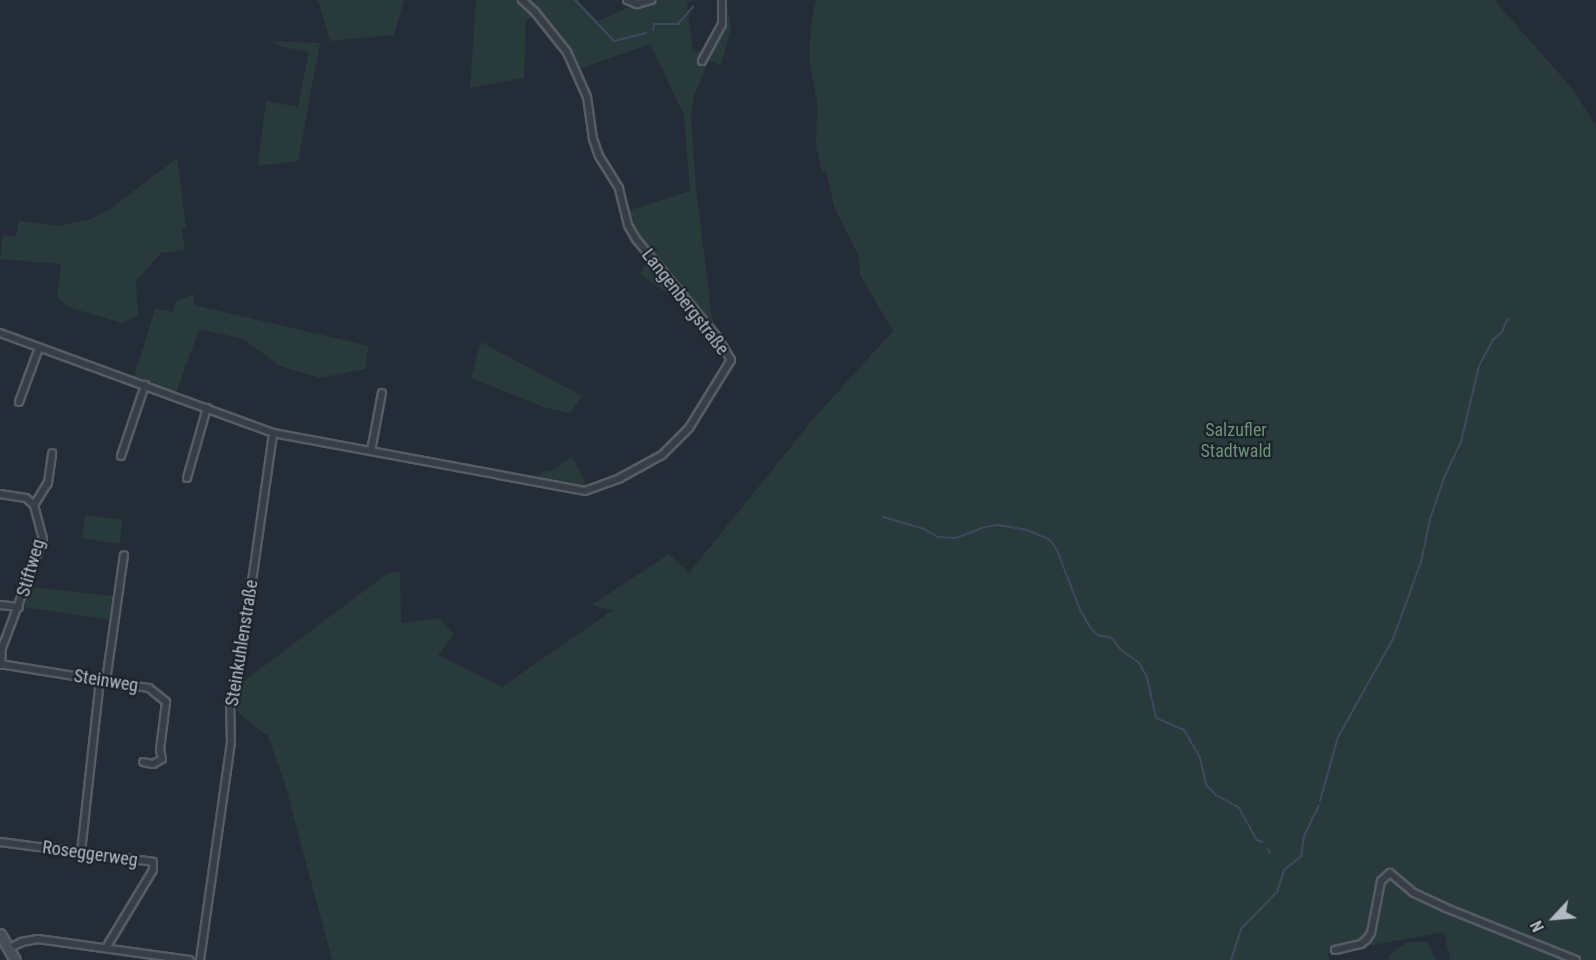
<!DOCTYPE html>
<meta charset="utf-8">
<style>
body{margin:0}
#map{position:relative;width:1596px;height:960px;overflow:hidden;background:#242c37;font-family:"Roboto Condensed",sans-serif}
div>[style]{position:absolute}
.green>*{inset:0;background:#293a3a}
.stream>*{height:2px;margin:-1px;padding:0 1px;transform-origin:1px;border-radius:1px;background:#3c4a5f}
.roads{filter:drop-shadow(2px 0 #565c66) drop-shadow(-2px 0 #565c66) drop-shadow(0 2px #565c66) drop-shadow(0 -2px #565c66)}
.minor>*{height:6px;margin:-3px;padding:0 3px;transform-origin:3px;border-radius:3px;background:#383e48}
.secondary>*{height:9px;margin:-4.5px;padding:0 4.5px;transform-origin:4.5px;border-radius:4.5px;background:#464e5a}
span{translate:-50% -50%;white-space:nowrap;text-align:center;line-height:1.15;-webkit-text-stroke:4.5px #1d232d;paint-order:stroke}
.street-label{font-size:18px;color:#b3b9c4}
.park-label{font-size:18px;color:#6c9275}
.north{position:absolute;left:1524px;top:888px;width:60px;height:60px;-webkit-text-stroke:4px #1d232d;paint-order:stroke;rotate:244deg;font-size:16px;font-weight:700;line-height:24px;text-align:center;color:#b3b9c4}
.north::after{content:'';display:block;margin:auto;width:21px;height:27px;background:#b3b9c4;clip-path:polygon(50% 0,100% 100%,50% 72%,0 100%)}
</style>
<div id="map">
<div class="green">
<div style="clip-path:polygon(318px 0,404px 0,394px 35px,330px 41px)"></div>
<div style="clip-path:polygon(evenodd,476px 0,578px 0,598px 21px,644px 0,693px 0,687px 2px,693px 51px,705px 53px,707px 56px,725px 24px,726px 0,731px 28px,721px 65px,709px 61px,695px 93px,691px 114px,696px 189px,713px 326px,640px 274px,650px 258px,625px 221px,614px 187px,593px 154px,581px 97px,566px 64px,572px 62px,535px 14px,526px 21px,524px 78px,470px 88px,476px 0,650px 44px,684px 115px,690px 191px,627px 211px,623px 188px,603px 157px,596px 139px,591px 97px,579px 69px,650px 44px)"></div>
<div style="clip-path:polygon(816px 0,1494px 0,1571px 87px,1596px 126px,1596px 960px,1450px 960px,1444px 932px,1328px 953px,1329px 960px,332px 960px,285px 784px,268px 736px,237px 712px,240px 684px,388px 573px,400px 572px,401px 623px,439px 618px,454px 634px,438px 655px,502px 687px,613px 610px,592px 605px,669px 554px,689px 573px,814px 418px,893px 331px,860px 275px,859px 257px,834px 206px,826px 171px,822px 172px,816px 146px,817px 102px,809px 59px,811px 25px)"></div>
<div style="clip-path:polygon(272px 41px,320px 43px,298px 161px,258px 166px,266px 101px,298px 107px,309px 52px,279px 46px)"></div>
<div style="clip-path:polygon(177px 158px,186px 226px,182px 228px,185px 250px,161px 253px,136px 281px,138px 315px,122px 323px,71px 308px,57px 297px,61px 264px,0 259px,3px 235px,16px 237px,19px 221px,58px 226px,91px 219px,109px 210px)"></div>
<div style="clip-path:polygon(194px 294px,194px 305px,369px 346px,365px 369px,320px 378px,280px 366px,243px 339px,199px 329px,176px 393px,134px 377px,155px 309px,173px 312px,176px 301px)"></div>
<div style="clip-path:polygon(481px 342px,582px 396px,570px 413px,546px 408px,471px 378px)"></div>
<div style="clip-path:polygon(572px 457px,587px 487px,531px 479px,547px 470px,551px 471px)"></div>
<div style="clip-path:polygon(85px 515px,122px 520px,120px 544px,82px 538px)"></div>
<div style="clip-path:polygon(31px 587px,114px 596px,111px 620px,24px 607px)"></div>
<div style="clip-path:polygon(1408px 942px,1427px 942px,1436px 960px,1390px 960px,1389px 956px,1396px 949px)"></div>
</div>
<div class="stream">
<div style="left:575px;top:0;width:57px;rotate:46.4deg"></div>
<div style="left:614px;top:41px;width:33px;rotate:-14deg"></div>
<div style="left:653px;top:30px;width:6px;rotate:-81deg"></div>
<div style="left:654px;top:24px;width:24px"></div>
<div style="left:678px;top:24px;width:23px;rotate:-49deg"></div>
<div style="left:883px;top:517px;width:43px;rotate:16.3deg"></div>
<div style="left:924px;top:529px;width:16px;rotate:30deg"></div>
<div style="left:938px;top:537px;width:18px;rotate:3deg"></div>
<div style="left:956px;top:538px;width:31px;rotate:-21deg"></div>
<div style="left:985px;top:527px;width:12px;rotate:-9deg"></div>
<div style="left:997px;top:525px;width:30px;rotate:9deg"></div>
<div style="left:1027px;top:530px;width:25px;rotate:23deg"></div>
<div style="left:1050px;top:540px;width:12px;rotate:55deg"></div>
<div style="left:1057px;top:550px;width:64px;rotate:69deg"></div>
<div style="left:1080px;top:610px;width:23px;rotate:59deg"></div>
<div style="left:1092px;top:630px;width:8px;rotate:40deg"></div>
<div style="left:1098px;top:635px;width:14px;rotate:12deg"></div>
<div style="left:1112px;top:638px;width:14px;rotate:54deg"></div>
<div style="left:1120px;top:649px;width:24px;rotate:36deg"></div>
<div style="left:1139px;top:663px;width:16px;rotate:60deg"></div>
<div style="left:1147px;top:677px;width:42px;rotate:77.6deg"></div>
<div style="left:1156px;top:718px;width:30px;rotate:23deg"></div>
<div style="left:1184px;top:730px;width:32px;rotate:60deg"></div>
<div style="left:1200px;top:758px;width:28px;rotate:77deg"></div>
<div style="left:1206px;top:785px;width:14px;rotate:45deg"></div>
<div style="left:1216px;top:795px;width:26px;rotate:29deg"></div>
<div style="left:1239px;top:808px;width:37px;rotate:61deg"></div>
<div style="left:1257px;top:840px;width:6px;rotate:18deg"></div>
<div style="left:1320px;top:801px;width:66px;rotate:-74.3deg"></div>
<div style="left:1338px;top:737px;width:112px;rotate:-60.7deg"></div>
<div style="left:1393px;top:639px;width:82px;rotate:-70deg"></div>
<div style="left:1421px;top:562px;width:44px;rotate:-78.2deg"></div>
<div style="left:1430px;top:519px;width:43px;rotate:-71.1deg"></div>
<div style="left:1444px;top:478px;width:40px;rotate:-65deg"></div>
<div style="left:1461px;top:442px;width:78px;rotate:-76.7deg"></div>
<div style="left:1479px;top:366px;width:30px;rotate:-62deg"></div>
<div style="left:1493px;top:340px;width:12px;rotate:-42deg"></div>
<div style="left:1502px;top:332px;width:15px;rotate:-67deg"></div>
<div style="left:1268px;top:848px;width:5px;rotate:68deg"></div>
<div style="left:1231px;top:960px;width:33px;rotate:-72deg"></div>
<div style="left:1241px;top:929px;width:52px;rotate:-45.8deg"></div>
<div style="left:1277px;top:892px;width:23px;rotate:-72deg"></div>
<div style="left:1284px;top:870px;width:22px;rotate:-39deg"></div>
<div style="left:1301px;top:856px;width:20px;rotate:-81deg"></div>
<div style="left:1304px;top:836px;width:34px;rotate:-64deg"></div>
</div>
<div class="roads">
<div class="minor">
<div style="left:627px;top:0;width:11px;rotate:22deg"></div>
<div style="left:637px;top:4px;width:15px;rotate:-16deg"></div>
<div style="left:702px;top:61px;width:42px;rotate:-61.6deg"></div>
<div style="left:722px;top:24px;width:24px;rotate:-90deg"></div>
<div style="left:0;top:333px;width:291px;rotate:20.1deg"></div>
<div style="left:273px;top:433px;width:230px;rotate:10.5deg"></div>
<div style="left:499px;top:475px;width:87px;rotate:10.5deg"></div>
<div style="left:585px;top:491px;width:37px;rotate:-20deg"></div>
<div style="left:620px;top:478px;width:48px;rotate:-28.7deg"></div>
<div style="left:662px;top:455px;width:38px;rotate:-45deg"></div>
<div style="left:689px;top:428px;width:80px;rotate:-58.3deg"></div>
<div style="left:731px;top:360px;width:27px;rotate:-121deg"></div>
<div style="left:717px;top:337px;width:127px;rotate:-129.6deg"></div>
<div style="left:636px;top:239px;width:16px;rotate:-120deg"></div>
<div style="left:628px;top:225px;width:38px;rotate:-104deg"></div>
<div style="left:619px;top:188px;width:38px;rotate:-122deg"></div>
<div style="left:599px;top:156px;width:18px;rotate:-109deg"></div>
<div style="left:593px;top:139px;width:42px;rotate:-98.1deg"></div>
<div style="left:587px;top:97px;width:49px;rotate:-114deg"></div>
<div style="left:567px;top:52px;width:51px;rotate:-128.7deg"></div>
<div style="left:535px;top:12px;width:18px;rotate:-137deg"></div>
<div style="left:19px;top:402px;width:58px;rotate:-69.7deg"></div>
<div style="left:371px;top:451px;width:59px;rotate:-79.3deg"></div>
<div style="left:121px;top:456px;width:75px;rotate:-71.3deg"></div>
<div style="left:187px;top:478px;width:73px;rotate:-74.1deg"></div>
<div style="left:0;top:494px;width:26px;rotate:9deg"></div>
<div style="left:26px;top:498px;width:11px;rotate:41deg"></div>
<div style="left:0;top:605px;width:19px;rotate:6deg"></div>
<div style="left:0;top:664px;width:151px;rotate:9.2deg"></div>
<div style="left:149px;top:688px;width:22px;rotate:39deg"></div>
<div style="left:166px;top:702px;width:48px;rotate:97.1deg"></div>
<div style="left:160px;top:750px;width:9px;rotate:77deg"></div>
<div style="left:162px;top:759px;width:10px;rotate:151deg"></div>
<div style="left:153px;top:764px;width:10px;rotate:-169deg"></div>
<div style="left:1px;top:665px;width:17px;rotate:-87deg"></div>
<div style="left:2px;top:648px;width:116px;rotate:-69.4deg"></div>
<div style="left:43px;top:539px;width:35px;rotate:-105deg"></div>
<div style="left:34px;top:505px;width:26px;rotate:-58deg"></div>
<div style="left:48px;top:483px;width:30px;rotate:-82deg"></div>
<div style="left:106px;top:681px;width:127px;rotate:-81.9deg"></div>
<div style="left:0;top:842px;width:154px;rotate:7.4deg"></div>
<div style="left:153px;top:862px;width:8px;rotate:90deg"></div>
<div style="left:153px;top:870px;width:91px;rotate:121.1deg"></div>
<div style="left:81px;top:852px;width:174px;rotate:-83.7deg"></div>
<div style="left:8px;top:949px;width:16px;rotate:-27deg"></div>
<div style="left:22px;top:942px;width:16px;rotate:-11deg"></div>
<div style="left:38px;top:939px;width:153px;rotate:7.9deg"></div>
<div style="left:1335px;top:950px;width:27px;rotate:-13deg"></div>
<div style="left:1361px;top:944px;width:8px;rotate:-40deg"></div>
<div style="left:1367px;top:939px;width:7px;rotate:-56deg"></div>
<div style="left:1371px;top:933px;width:53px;rotate:-79.1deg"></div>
<div style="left:1381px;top:881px;width:12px;rotate:-42deg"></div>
<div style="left:1390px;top:873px;width:31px;rotate:40deg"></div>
<div style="left:1414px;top:893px;width:35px;rotate:25deg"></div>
<div style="left:1446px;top:908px;width:140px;rotate:21.8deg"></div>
<div style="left:200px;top:960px;width:219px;rotate:-81.9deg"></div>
<div style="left:231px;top:743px;width:43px;rotate:-91.3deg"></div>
<div style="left:230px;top:700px;width:22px;rotate:-68deg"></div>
<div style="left:238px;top:680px;width:249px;rotate:-81.9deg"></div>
</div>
<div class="secondary">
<div style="left:0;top:934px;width:30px;rotate:60deg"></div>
</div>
</div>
<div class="street-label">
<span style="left:685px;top:302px;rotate:52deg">Langenbergstraße</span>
<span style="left:31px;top:568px;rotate:-74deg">Stiftweg</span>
<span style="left:242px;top:643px;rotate:-81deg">Steinkuhlenstraße</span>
<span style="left:106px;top:681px;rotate:9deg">Steinweg</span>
<span style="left:90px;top:854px;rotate:8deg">Roseggerweg</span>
</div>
<div class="park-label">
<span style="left:1236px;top:441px">Salzufler<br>Stadtwald</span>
</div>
<div class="north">N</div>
</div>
